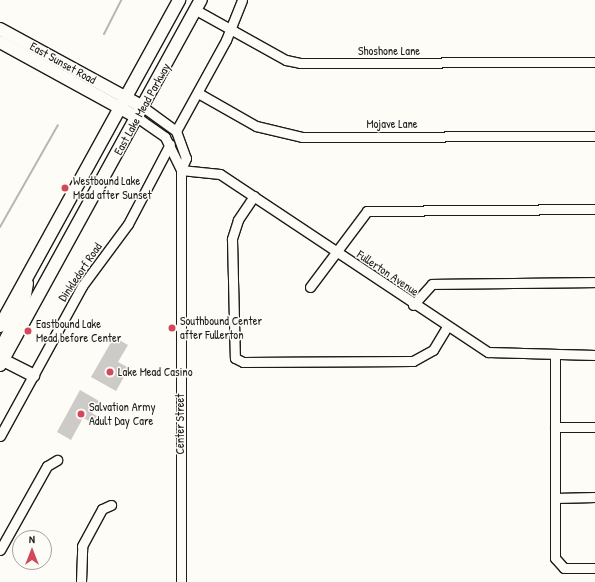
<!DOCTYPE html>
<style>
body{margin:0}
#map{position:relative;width:595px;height:582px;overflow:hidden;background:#fdfcf7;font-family:"Patrick Hand",sans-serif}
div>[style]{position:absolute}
.stream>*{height:2px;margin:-1px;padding:0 1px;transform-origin:1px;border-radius:1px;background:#b7b6b2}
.building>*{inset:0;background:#cccbc8}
.roads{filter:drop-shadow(1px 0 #1c1c1c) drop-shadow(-1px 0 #1c1c1c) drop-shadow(0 1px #1c1c1c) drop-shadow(0 -1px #1c1c1c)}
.minor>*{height:9px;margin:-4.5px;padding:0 4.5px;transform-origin:4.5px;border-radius:4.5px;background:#fdfcf7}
.major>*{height:12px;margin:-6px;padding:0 6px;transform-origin:6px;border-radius:6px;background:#fdfcf7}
.dots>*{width:11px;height:11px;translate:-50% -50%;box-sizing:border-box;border:2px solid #fdfcf7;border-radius:50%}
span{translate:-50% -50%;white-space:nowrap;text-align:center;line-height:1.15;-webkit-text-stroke:3px #fdfcf7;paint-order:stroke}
.street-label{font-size:12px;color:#1c1c1c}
.poi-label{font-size:12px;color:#1c1c1c}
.left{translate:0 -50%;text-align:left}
.north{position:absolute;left:12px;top:530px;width:40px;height:40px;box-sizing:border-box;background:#fdfcf7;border:1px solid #a3a29f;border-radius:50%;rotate:0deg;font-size:11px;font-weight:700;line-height:16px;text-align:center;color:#1c1c1c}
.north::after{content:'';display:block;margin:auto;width:14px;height:18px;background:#d1495b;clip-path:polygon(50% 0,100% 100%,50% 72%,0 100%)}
</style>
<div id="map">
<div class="stream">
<div style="left:104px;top:34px;width:38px;rotate:-63deg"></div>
<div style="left:0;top:227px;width:117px;rotate:-60.4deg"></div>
</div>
<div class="building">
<div style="clip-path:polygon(114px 337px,128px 345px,118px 362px,129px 368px,116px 391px,91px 377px)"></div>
<div style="clip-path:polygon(80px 390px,99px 401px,92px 413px,97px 416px,93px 423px,83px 418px,71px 440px,57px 432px)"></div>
</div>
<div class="roads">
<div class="minor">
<div style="left:196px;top:10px;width:103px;rotate:29.1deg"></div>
<div style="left:286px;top:60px;width:14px;rotate:12deg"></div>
<div style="left:300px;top:63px;width:295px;rotate:-0.2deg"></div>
<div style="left:198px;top:93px;width:67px;rotate:29.6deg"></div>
<div style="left:256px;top:126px;width:47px;rotate:13.4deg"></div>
<div style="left:302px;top:137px;width:293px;rotate:-0.2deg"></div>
<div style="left:143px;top:107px;width:41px;rotate:36deg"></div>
<div style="left:176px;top:131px;width:29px;rotate:70deg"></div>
<div style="left:186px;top:158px;width:13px;rotate:113deg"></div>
<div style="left:181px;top:170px;width:412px;rotate:90deg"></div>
<div style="left:138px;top:118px;width:33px;rotate:35deg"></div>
<div style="left:165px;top:137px;width:37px;rotate:64deg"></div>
<div style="left:176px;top:131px;width:104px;rotate:-61.2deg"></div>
<div style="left:226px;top:40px;width:43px;rotate:-68.2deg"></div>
<div style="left:181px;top:170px;width:39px;rotate:6deg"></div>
<div style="left:220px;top:174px;width:322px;rotate:33.6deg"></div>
<div style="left:488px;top:352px;width:107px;rotate:1.6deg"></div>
<div style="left:254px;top:196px;width:29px;rotate:124deg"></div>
<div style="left:238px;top:220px;width:20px;rotate:108deg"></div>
<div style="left:232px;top:239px;width:119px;rotate:88.6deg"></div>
<div style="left:235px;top:358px;width:9px;rotate:27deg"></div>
<div style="left:243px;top:362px;width:170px;rotate:-0.3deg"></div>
<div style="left:413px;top:361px;width:23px;rotate:-29deg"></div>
<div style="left:433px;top:350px;width:27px;rotate:-59deg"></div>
<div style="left:310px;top:287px;width:95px;rotate:-53.1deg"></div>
<div style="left:367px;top:211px;width:228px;rotate:-0.5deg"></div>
<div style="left:413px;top:305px;width:28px;rotate:-48deg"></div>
<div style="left:432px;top:284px;width:163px;rotate:-0.7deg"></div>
<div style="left:555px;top:355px;width:203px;rotate:90deg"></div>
<div style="left:555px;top:558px;width:13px;rotate:48deg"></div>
<div style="left:564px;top:568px;width:31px"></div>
<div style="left:555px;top:427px;width:40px"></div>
<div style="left:0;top:436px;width:171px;rotate:-61.3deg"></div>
<div style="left:82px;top:286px;width:77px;rotate:-53.4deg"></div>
<div style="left:128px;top:224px;width:90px;rotate:-62.3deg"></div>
<div style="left:555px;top:498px;width:40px;rotate:-1.4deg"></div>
<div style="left:0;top:550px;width:96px;rotate:-60.8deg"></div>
<div style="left:47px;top:466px;width:12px;rotate:-31deg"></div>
<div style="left:81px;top:582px;width:36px;rotate:-88deg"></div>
<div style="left:82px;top:546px;width:42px;rotate:-61.6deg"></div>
<div style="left:102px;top:509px;width:10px;rotate:-24deg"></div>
</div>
<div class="major">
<div style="left:0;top:29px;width:163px;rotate:28.6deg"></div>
<div style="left:0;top:42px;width:158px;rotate:28.8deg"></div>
<div style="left:0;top:326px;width:372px;rotate:-61.2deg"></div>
<div style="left:0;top:350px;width:50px;rotate:-62.4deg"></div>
<div style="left:23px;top:306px;width:23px;rotate:-80deg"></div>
<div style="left:0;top:353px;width:8px;rotate:67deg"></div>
<div style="left:3px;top:360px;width:34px;rotate:27deg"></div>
<div style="left:0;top:365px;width:417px;rotate:-61.2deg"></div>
</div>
</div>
<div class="dots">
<div style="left:65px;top:188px;background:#d1495b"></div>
<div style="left:172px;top:328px;background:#d1495b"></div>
<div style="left:28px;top:331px;background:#d1495b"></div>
<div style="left:110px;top:372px;background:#d1495b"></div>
<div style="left:81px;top:414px;background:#d1495b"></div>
</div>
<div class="street-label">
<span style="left:389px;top:51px">Shoshone Lane</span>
<span style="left:63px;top:63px;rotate:29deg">East Sunset Road</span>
<span style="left:142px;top:109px;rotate:-61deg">East Lake Mead Parkway</span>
<span style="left:392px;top:124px">Mojave Lane</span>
<span style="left:80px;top:272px;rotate:-56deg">Dinkledorf Road</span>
<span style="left:388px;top:273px;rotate:34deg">Fullerton Avenue</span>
<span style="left:180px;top:424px;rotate:-90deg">Center Street</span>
</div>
<div class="poi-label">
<span class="left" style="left:73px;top:188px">Westbound Lake<br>Mead after Sunset</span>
<span class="left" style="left:180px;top:328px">Southbound Center<br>after Fullerton</span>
<span class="left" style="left:36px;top:331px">Eastbound Lake<br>Mead before Center</span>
<span class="left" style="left:118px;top:372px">Lake Mead Casino</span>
<span class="left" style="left:89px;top:414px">Salvation Army<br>Adult Day Care</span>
</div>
<div class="north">N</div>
</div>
